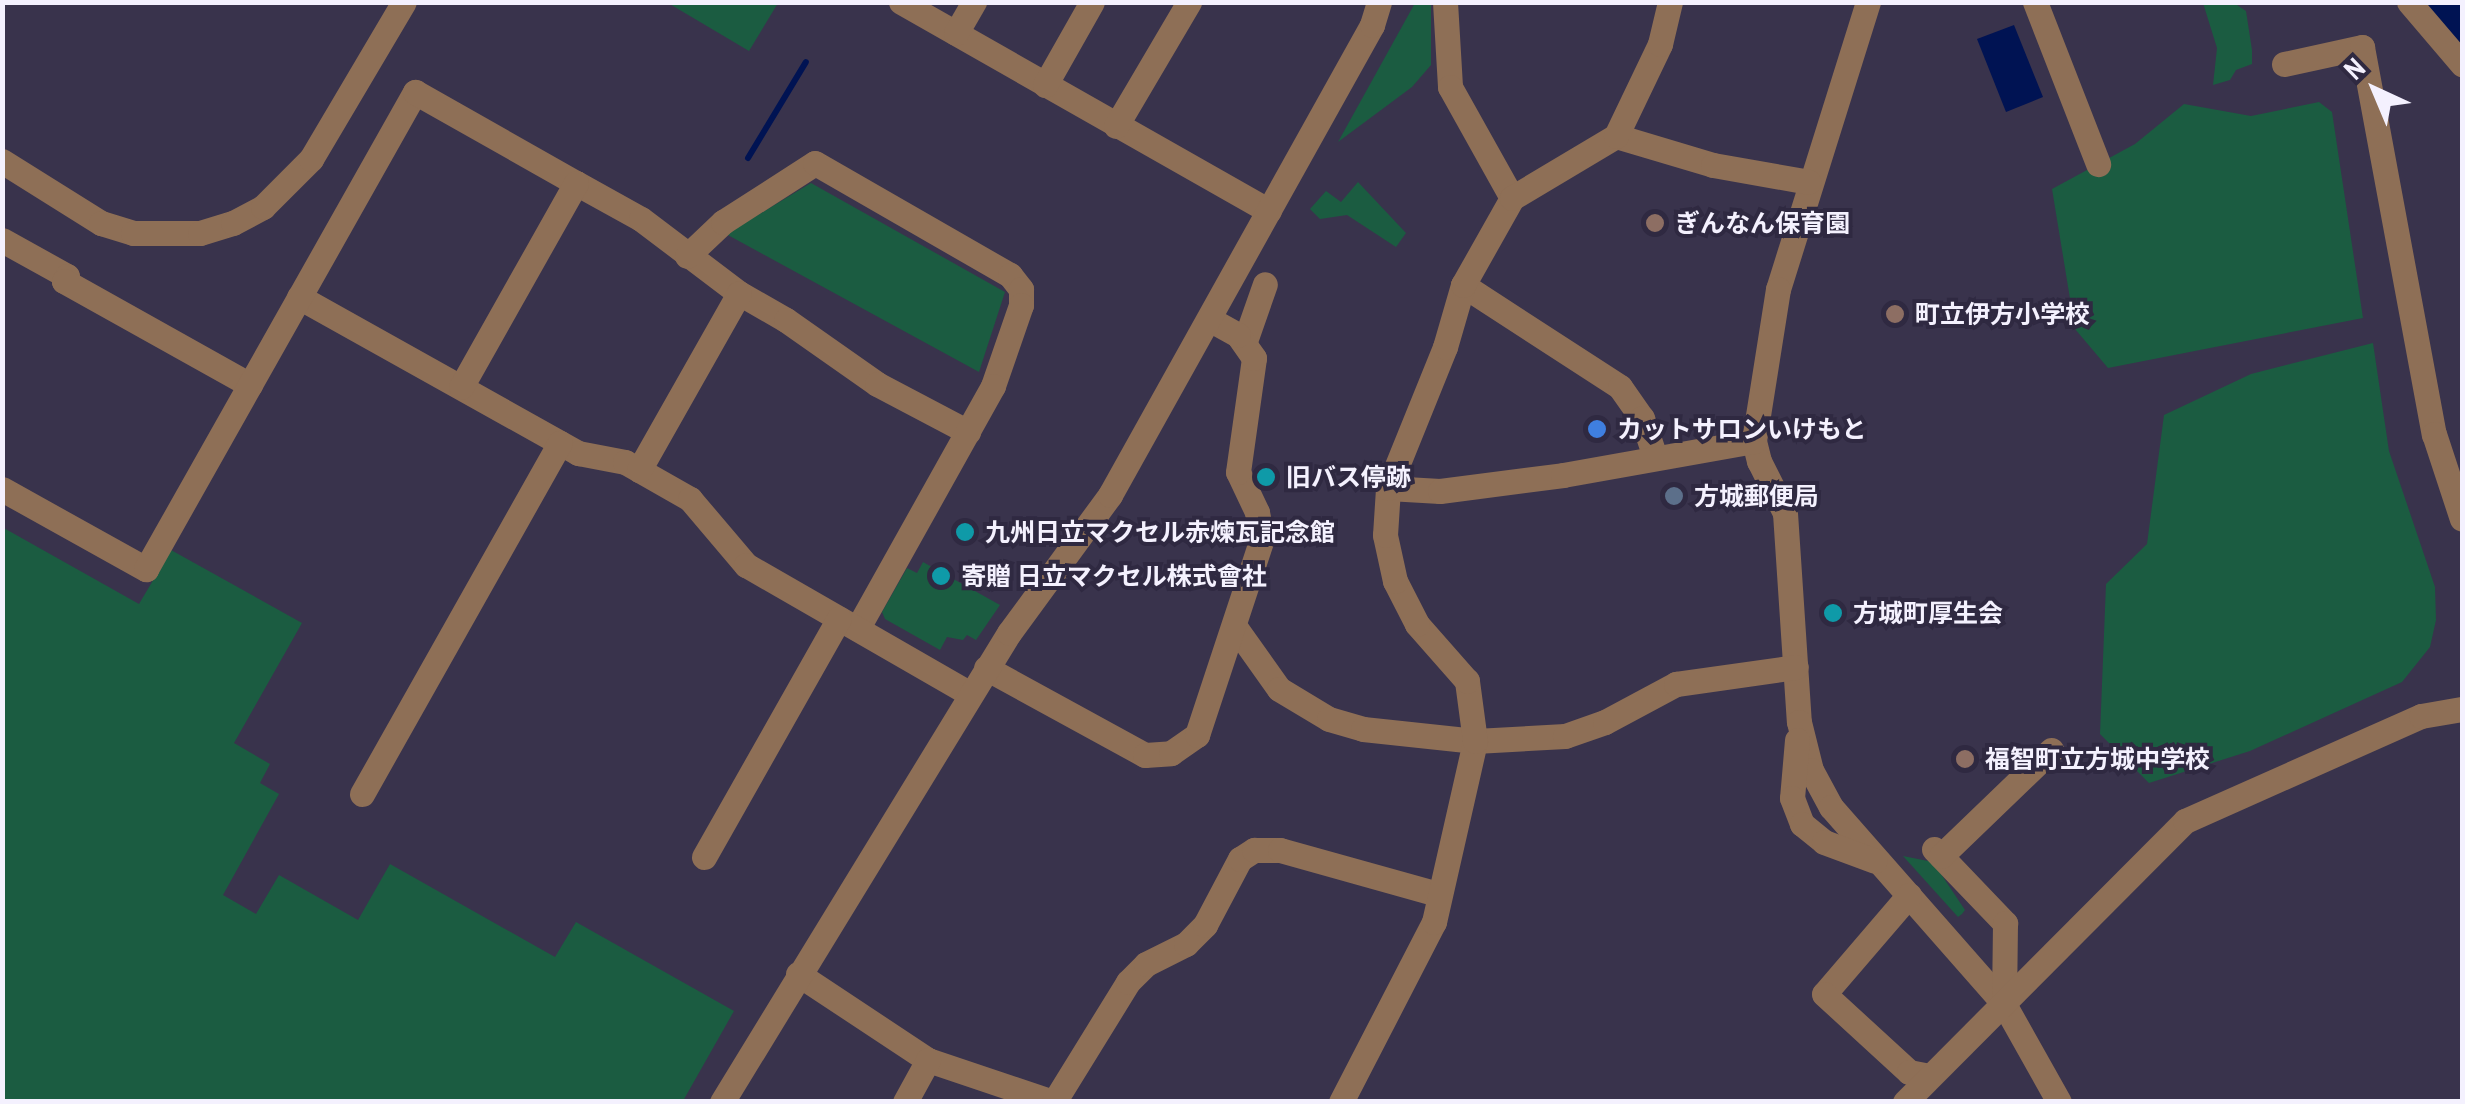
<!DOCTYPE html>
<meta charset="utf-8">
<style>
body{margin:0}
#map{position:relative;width:2465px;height:1104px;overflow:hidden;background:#39334c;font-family:"Archivo Narrow","Noto Sans JP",sans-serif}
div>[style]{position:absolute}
.green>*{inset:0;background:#1b5c41}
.water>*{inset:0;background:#001353}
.stream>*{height:6px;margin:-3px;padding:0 3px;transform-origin:3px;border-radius:3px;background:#001353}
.river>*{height:40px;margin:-20px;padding:0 20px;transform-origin:20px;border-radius:20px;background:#001353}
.minor>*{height:25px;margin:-12.5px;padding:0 12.5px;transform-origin:12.5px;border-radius:12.5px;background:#8e6f56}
.dots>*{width:28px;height:28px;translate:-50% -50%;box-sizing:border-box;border:5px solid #2f2941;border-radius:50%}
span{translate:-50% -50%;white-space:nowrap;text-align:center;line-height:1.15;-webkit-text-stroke:8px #2f2941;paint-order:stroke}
.poi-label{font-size:25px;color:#f4f1fe;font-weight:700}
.left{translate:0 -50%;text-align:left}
.frame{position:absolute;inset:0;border:5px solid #f4f1fe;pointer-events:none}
.north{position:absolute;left:2325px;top:40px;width:100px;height:100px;-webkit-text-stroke:8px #2f2941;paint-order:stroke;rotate:316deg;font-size:28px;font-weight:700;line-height:40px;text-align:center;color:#f4f1fe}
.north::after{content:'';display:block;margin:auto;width:35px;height:45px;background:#f4f1fe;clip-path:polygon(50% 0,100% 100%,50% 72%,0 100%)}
</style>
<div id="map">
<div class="green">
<div style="clip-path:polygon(668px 3px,778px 3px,749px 51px)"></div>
<div style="clip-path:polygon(1415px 3px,1431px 3px,1431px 65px,1412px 87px,1338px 142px)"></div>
<div style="clip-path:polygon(2203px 3px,2234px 3px,2246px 11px,2252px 50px,2252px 64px,2236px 70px,2230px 80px,2213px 85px,2217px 48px)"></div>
<div style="clip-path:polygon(2319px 102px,2332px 112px,2363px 318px,2108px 368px,2075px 329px,2052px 189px,2135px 144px,2184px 104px,2251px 116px)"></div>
<div style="clip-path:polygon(1358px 182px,1406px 233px,1396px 247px,1347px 215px,1320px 219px,1310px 209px,1326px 191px,1341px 202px)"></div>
<div style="clip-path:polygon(811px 183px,1005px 292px,979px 372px,726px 234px)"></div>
<div style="clip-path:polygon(2373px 343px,2389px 451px,2435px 587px,2436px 620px,2430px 647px,2402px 682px,2250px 751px,2149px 783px,2100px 734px,2106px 584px,2147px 544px,2164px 415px,2251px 374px)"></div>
<div style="clip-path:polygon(2px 527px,139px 604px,171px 550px,302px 623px,234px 743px,270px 764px,260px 783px,279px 794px,223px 895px,256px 914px,279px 875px,358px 920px,390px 864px,555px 957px,576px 922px,734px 1011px,683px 1101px,3px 1101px)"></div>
<div style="clip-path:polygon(923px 562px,1000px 605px,976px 640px,967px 635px,963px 640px,947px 637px,940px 650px,885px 619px,882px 612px,907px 568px,917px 573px)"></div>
<div style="clip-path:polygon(1903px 856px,1933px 862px,1965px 910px,1962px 914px,1958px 917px)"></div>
</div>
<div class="water">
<div style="clip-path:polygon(2014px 25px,2043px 97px,2006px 112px,1977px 39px)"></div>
</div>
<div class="stream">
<div style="left:748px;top:158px;width:112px;rotate:-58.9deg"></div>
</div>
<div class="river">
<div style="left:2431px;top:2px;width:48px;rotate:49.3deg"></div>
</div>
<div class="minor">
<div style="left:901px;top:2px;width:423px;rotate:29.6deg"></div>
<div style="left:1445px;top:2px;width:85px;rotate:86.6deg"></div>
<div style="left:1450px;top:87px;width:127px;rotate:60.8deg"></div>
<div style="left:1868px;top:2px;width:301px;rotate:107.4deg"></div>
<div style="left:1778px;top:289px;width:154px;rotate:99deg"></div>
<div style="left:1754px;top:441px;width:21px;rotate:76deg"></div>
<div style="left:1759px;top:461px;width:58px;rotate:63.4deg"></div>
<div style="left:1785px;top:513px;width:209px;rotate:86.2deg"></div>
<div style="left:1799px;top:722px;width:49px;rotate:76deg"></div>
<div style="left:1811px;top:770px;width:42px;rotate:61.6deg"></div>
<div style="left:1831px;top:807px;width:262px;rotate:48.7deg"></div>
<div style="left:2004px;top:1004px;width:112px;rotate:60.7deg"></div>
<div style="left:2035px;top:2px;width:174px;rotate:68.7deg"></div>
<div style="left:2409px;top:2px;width:82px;rotate:49.5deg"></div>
<div style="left:956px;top:33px;width:36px;rotate:-60deg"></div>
<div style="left:2284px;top:64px;width:80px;rotate:-12.3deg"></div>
<div style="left:2362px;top:47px;width:394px;rotate:79.5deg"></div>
<div style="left:2434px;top:434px;width:89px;rotate:71.8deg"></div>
<div style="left:1045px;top:85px;width:95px;rotate:-60.5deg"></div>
<div style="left:1116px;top:126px;width:144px;rotate:-59.5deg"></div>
<div style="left:1616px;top:136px;width:101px;rotate:16.6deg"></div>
<div style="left:1713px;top:165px;width:97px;rotate:10deg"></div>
<div style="left:2px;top:161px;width:117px;rotate:32.1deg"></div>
<div style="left:101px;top:223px;width:34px;rotate:17deg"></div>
<div style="left:133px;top:233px;width:67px"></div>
<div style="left:200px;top:233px;width:34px;rotate:-17deg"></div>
<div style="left:233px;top:223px;width:34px;rotate:-28deg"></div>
<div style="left:263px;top:207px;width:68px;rotate:-45deg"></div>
<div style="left:311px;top:159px;width:182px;rotate:-59.4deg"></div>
<div style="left:576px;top:183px;width:74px;rotate:29deg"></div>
<div style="left:641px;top:219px;width:123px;rotate:37.1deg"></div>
<div style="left:739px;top:293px;width:54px;rotate:29.9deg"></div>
<div style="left:786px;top:320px;width:111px;rotate:35.1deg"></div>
<div style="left:877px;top:384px;width:103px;rotate:27.8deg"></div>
<div style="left:2px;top:240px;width:74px;rotate:29deg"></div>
<div style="left:67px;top:276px;width:6px;rotate:121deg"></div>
<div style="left:64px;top:281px;width:213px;rotate:29.2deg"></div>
<div style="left:687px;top:256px;width:50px;rotate:-43.4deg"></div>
<div style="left:723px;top:222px;width:109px;rotate:-32.7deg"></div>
<div style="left:815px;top:163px;width:225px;rotate:29.9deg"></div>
<div style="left:1010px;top:275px;width:18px;rotate:52deg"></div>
<div style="left:1021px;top:289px;width:16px;rotate:90deg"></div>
<div style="left:1021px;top:305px;width:86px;rotate:109.1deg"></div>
<div style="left:993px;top:386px;width:278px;rotate:119.2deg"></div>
<div style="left:1463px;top:285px;width:187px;rotate:33deg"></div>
<div style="left:1620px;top:387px;width:38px;rotate:55deg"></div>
<div style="left:1642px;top:418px;width:41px;rotate:71.6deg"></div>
<div style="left:299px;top:297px;width:320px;rotate:29.2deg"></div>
<div style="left:578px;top:453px;width:48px;rotate:10.8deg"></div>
<div style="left:625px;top:462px;width:75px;rotate:29.6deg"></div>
<div style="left:690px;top:499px;width:87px;rotate:49.7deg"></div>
<div style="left:746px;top:565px;width:258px;rotate:29.9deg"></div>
<div style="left:1245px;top:341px;width:60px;rotate:-70.7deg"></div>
<div style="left:639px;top:470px;width:203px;rotate:-60.5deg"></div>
<div style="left:1388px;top:488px;width:52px;rotate:3.3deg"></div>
<div style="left:1440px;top:491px;width:124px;rotate:-7.4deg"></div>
<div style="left:1563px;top:475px;width:194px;rotate:-10.1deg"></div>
<div style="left:2px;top:489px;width:165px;rotate:29.1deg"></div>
<div style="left:146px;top:569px;width:548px;rotate:-60.58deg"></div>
<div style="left:415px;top:92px;width:185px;rotate:29.5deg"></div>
<div style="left:576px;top:183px;width:234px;rotate:119.4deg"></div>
<div style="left:1235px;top:627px;width:76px;rotate:54.6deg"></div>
<div style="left:1279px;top:689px;width:58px;rotate:31deg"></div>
<div style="left:1329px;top:719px;width:35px;rotate:16deg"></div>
<div style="left:1363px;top:729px;width:113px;rotate:6.1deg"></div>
<div style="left:1475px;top:741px;width:90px;rotate:-3.2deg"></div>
<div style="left:1565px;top:736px;width:42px;rotate:-19.3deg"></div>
<div style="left:1605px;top:722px;width:81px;rotate:-28.2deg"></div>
<div style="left:1676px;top:684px;width:121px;rotate:-8.1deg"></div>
<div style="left:986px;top:668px;width:181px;rotate:28.7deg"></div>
<div style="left:1145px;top:755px;width:26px;rotate:-4deg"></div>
<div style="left:1171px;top:753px;width:32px;rotate:-35deg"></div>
<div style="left:1197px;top:735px;width:207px;rotate:-71.7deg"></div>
<div style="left:1262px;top:538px;width:26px;rotate:-101deg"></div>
<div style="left:1257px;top:512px;width:44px;rotate:-115.4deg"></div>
<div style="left:1238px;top:472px;width:115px;rotate:-82deg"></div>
<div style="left:1254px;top:358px;width:28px;rotate:-125deg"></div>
<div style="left:1238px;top:335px;width:33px;rotate:-151deg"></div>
<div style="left:1797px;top:740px;width:58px;rotate:94.9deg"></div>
<div style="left:1792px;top:798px;width:28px;rotate:69deg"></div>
<div style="left:1802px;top:824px;width:28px;rotate:39deg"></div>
<div style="left:1824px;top:842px;width:54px;rotate:20.4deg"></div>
<div style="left:362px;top:794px;width:403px;rotate:-60.6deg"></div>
<div style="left:1934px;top:849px;width:103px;rotate:46.2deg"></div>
<div style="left:2005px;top:923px;width:81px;rotate:90.7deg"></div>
<div style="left:1941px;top:856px;width:153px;rotate:-43.9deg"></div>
<div style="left:704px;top:857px;width:274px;rotate:-60.5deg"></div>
<div style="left:1909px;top:895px;width:130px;rotate:130.6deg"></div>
<div style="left:1824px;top:994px;width:115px;rotate:42.5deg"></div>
<div style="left:1909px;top:1072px;width:21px;rotate:11deg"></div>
<div style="left:798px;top:974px;width:156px;rotate:33.5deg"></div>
<div style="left:928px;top:1060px;width:132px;rotate:18.6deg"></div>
<div style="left:722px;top:1102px;width:550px;rotate:-58.54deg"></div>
<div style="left:1009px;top:633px;width:171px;rotate:-53.8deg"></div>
<div style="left:1110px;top:495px;width:538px;rotate:-60.86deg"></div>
<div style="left:1372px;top:25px;width:24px;rotate:-73deg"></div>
<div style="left:905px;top:1102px;width:48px;rotate:-61.3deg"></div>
<div style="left:1054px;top:1102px;width:141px;rotate:-58.3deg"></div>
<div style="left:1128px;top:982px;width:25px;rotate:-45deg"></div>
<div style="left:1146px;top:964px;width:45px;rotate:-26.6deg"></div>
<div style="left:1186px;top:944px;width:27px;rotate:-45deg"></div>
<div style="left:1205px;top:925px;width:75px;rotate:-62.1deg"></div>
<div style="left:1240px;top:859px;width:17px;rotate:-33deg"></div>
<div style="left:1254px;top:850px;width:26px"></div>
<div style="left:1280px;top:850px;width:164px;rotate:15.6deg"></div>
<div style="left:1341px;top:1102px;width:203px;rotate:-62.7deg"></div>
<div style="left:1434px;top:922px;width:186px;rotate:-77.2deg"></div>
<div style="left:1475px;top:741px;width:61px;rotate:-97.6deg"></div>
<div style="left:1467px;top:681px;width:76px;rotate:-131.3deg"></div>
<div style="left:1417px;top:624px;width:48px;rotate:-117.1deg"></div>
<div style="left:1395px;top:581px;width:47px;rotate:-102.3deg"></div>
<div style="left:1385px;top:535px;width:47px;rotate:-86.3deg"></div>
<div style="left:1388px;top:488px;width:152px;rotate:-68deg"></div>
<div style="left:1445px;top:347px;width:65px;rotate:-73.8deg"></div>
<div style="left:1463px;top:285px;width:100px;rotate:-60.6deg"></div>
<div style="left:1512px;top:198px;width:121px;rotate:-30.8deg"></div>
<div style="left:1616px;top:136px;width:102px;rotate:-64.4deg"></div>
<div style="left:1660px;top:44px;width:43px;rotate:-76.6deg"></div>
<div style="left:1905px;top:1102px;width:397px;rotate:-45.1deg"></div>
<div style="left:2185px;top:821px;width:258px;rotate:-24deg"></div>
<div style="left:2421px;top:716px;width:42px;rotate:-9.7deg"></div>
</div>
<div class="dots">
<div style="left:1655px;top:223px;background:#8d6e63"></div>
<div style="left:1895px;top:314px;background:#8d6e63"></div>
<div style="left:1597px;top:429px;background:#3f7fe0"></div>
<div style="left:1266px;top:477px;background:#0f9aa8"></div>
<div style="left:1674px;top:496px;background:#5c6f8a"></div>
<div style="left:965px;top:532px;background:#0f9aa8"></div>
<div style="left:941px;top:576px;background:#0f9aa8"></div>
<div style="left:1833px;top:613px;background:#0f9aa8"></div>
<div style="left:1965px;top:759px;background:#8d6e63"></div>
</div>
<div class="poi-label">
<span class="left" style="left:1675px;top:223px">ぎんなん保育園</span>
<span class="left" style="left:1915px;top:314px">町立伊方小学校</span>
<span class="left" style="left:1617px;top:429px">カットサロンいけもと</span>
<span class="left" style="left:1286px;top:477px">旧バス停跡</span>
<span class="left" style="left:1694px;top:496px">方城郵便局</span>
<span class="left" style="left:985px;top:532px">九州日立マクセル赤煉瓦記念館</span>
<span class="left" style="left:961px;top:576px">寄贈 日立マクセル株式會社</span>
<span class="left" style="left:1853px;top:613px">方城町厚生会</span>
<span class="left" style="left:1985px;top:759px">福智町立方城中学校</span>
</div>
<div class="frame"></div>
<div class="north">N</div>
</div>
